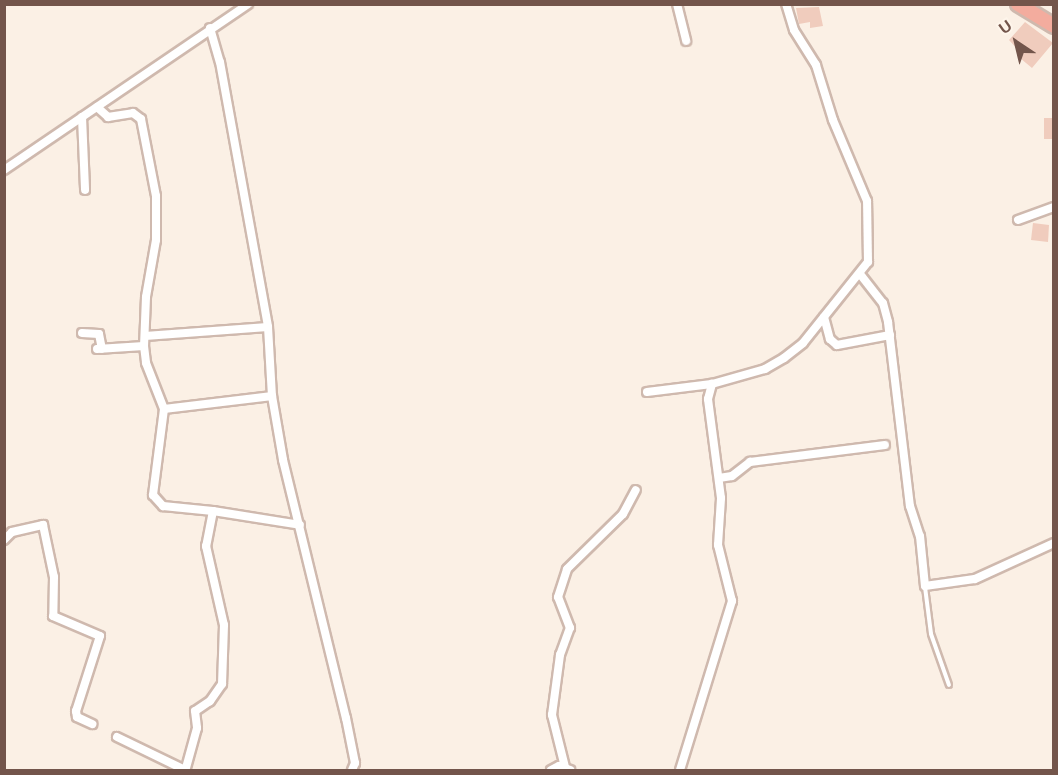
<!DOCTYPE html>
<style>
body{margin:0}
#map{position:relative;width:1058px;height:775px;overflow:hidden;background:#fbf0e5;font-family:Arial,sans-serif}
div>[style]{position:absolute}
.building>*{inset:0;background:#f0ccbd}
.roads{filter:drop-shadow(2px 0 #cfb9ae) drop-shadow(-2px 0 #cfb9ae) drop-shadow(0 2px #cfb9ae) drop-shadow(0 -2px #cfb9ae)}
.lane>*{height:4px;margin:-2px;padding:0 2px;transform-origin:2px;border-radius:2px;background:#fff}
.street>*{height:8px;margin:-4px;padding:0 4px;transform-origin:4px;border-radius:4px;background:#fff}
.highway>*{height:14px;margin:-7px;padding:0 7px;transform-origin:7px;border-radius:7px;background:#f3ac9e}
span{translate:-50% -50%;white-space:nowrap;text-align:center;line-height:1.15;-webkit-text-stroke:5px #fef5eb;paint-order:stroke}
.frame{position:absolute;inset:0;border:6px solid #73554b;pointer-events:none}
.north{position:absolute;left:986px;top:12px;width:60px;height:60px;-webkit-text-stroke:4px #fef5eb;paint-order:stroke;rotate:325deg;font-size:16px;font-weight:700;line-height:24px;text-align:center;color:#73554b}
.north::after{content:'';display:block;margin:auto;width:21px;height:27px;background:#73554b;clip-path:polygon(50% 0,100% 100%,50% 72%,0 100%)}
</style>
<div id="map">
<div class="building">
<div style="clip-path:polygon(819px 7px,823px 26px,810px 28px,810px 22px,799px 24px,796px 8px)"></div>
<div style="clip-path:polygon(1025px 22px,1053px 43px,1032px 68px,1020px 58px,1023px 55px,1009px 40px)"></div>
<div style="clip-path:polygon(1044px 118px,1053px 118px,1053px 139px,1044px 139px)"></div>
<div style="clip-path:polygon(1033px 223px,1049px 225px,1048px 242px,1031px 240px)"></div>
</div>
<div class="roads">
<div class="lane">
<div style="left:925px;top:587px;width:47px;rotate:82.7deg"></div>
<div style="left:931px;top:634px;width:54px;rotate:70.6deg"></div>
</div>
<div class="street">
<div style="left:677px;top:4px;width:38px;rotate:76deg"></div>
<div style="left:210px;top:28px;width:35px;rotate:74deg"></div>
<div style="left:220px;top:62px;width:269px;rotate:79.7deg"></div>
<div style="left:268px;top:327px;width:69px;rotate:86.7deg"></div>
<div style="left:272px;top:396px;width:65px;rotate:80.2deg"></div>
<div style="left:283px;top:460px;width:266px;rotate:76.3deg"></div>
<div style="left:346px;top:718px;width:46px;rotate:78.7deg"></div>
<div style="left:355px;top:763px;width:8px;rotate:113deg"></div>
<div style="left:97px;top:107px;width:15px;rotate:42deg"></div>
<div style="left:108px;top:117px;width:25px;rotate:-9deg"></div>
<div style="left:133px;top:113px;width:10px;rotate:37deg"></div>
<div style="left:141px;top:119px;width:78px;rotate:79deg"></div>
<div style="left:156px;top:196px;width:44px;rotate:90deg"></div>
<div style="left:156px;top:240px;width:58px;rotate:100deg"></div>
<div style="left:146px;top:297px;width:49px;rotate:92.3deg"></div>
<div style="left:144px;top:346px;width:17px;rotate:83deg"></div>
<div style="left:146px;top:363px;width:49px;rotate:68.6deg"></div>
<div style="left:164px;top:409px;width:87px;rotate:97.3deg"></div>
<div style="left:153px;top:495px;width:15px;rotate:48deg"></div>
<div style="left:163px;top:506px;width:50px;rotate:5.7deg"></div>
<div style="left:213px;top:511px;width:36px;rotate:101deg"></div>
<div style="left:206px;top:546px;width:81px;rotate:77.2deg"></div>
<div style="left:224px;top:625px;width:59px;rotate:91.9deg"></div>
<div style="left:222px;top:684px;width:21px;rotate:125deg"></div>
<div style="left:210px;top:701px;width:18px;rotate:146deg"></div>
<div style="left:195px;top:711px;width:17px;rotate:83deg"></div>
<div style="left:197px;top:728px;width:41px;rotate:105.4deg"></div>
<div style="left:82px;top:117px;width:73px;rotate:87.6deg"></div>
<div style="left:4px;top:170px;width:295px;rotate:-34.2deg"></div>
<div style="left:1018px;top:220px;width:38px;rotate:-20deg"></div>
<div style="left:860px;top:274px;width:37px;rotate:52deg"></div>
<div style="left:883px;top:303px;width:20px;rotate:75deg"></div>
<div style="left:888px;top:322px;width:185px;rotate:83.2deg"></div>
<div style="left:910px;top:506px;width:32px;rotate:72deg"></div>
<div style="left:920px;top:536px;width:50px;rotate:84.3deg"></div>
<div style="left:925px;top:586px;width:50px;rotate:-8deg"></div>
<div style="left:975px;top:579px;width:87px;rotate:-24.5deg"></div>
<div style="left:824px;top:317px;width:23px;rotate:75deg"></div>
<div style="left:830px;top:339px;width:9px;rotate:41deg"></div>
<div style="left:837px;top:345px;width:54px;rotate:-10.7deg"></div>
<div style="left:82px;top:333px;width:17px;rotate:3deg"></div>
<div style="left:99px;top:334px;width:15px;rotate:79deg"></div>
<div style="left:145px;top:336px;width:123px;rotate:-4.2deg"></div>
<div style="left:97px;top:349px;width:47px;rotate:-3.7deg"></div>
<div style="left:647px;top:392px;width:65px;rotate:-7deg"></div>
<div style="left:164px;top:409px;width:109px;rotate:-6.9deg"></div>
<div style="left:719px;top:478px;width:13px;rotate:-9deg"></div>
<div style="left:732px;top:476px;width:23px;rotate:-38deg"></div>
<div style="left:750px;top:462px;width:136px;rotate:-7.2deg"></div>
<div style="left:213px;top:511px;width:88px;rotate:9.1deg"></div>
<div style="left:4px;top:540px;width:11px;rotate:-45deg"></div>
<div style="left:12px;top:532px;width:32px;rotate:-13deg"></div>
<div style="left:43px;top:525px;width:53px;rotate:78.1deg"></div>
<div style="left:54px;top:577px;width:39px;rotate:91deg"></div>
<div style="left:53px;top:616px;width:51px;rotate:23.1deg"></div>
<div style="left:100px;top:636px;width:79px;rotate:107.7deg"></div>
<div style="left:76px;top:711px;width:6px;rotate:81deg"></div>
<div style="left:77px;top:717px;width:17px;rotate:25deg"></div>
<div style="left:117px;top:737px;width:76px;rotate:25.9deg"></div>
<div style="left:565px;top:767px;width:54px;rotate:-104deg"></div>
<div style="left:552px;top:715px;width:61px;rotate:-82.4deg"></div>
<div style="left:560px;top:655px;width:29px;rotate:-70deg"></div>
<div style="left:570px;top:628px;width:33px;rotate:-111deg"></div>
<div style="left:558px;top:597px;width:29px;rotate:-72deg"></div>
<div style="left:567px;top:569px;width:78px;rotate:-44.5deg"></div>
<div style="left:623px;top:514px;width:27px;rotate:-62deg"></div>
<div style="left:551px;top:770px;width:9px;rotate:-27deg"></div>
<div style="left:559px;top:766px;width:12px;rotate:20deg"></div>
<div style="left:680px;top:770px;width:177px;rotate:-72.9deg"></div>
<div style="left:732px;top:601px;width:58px;rotate:-104deg"></div>
<div style="left:718px;top:545px;width:47px;rotate:-86.3deg"></div>
<div style="left:721px;top:498px;width:100px;rotate:-97.5deg"></div>
<div style="left:708px;top:399px;width:16px;rotate:-75deg"></div>
<div style="left:712px;top:384px;width:55px;rotate:-15.8deg"></div>
<div style="left:765px;top:369px;width:22px;rotate:-30deg"></div>
<div style="left:784px;top:358px;width:24px;rotate:-38deg"></div>
<div style="left:803px;top:343px;width:104px;rotate:-51.3deg"></div>
<div style="left:868px;top:262px;width:61px;rotate:-90.9deg"></div>
<div style="left:867px;top:201px;width:88px;rotate:-112.8deg"></div>
<div style="left:833px;top:120px;width:58px;rotate:-107.2deg"></div>
<div style="left:816px;top:65px;width:41px;rotate:-122.2deg"></div>
<div style="left:794px;top:30px;width:27px;rotate:-107deg"></div>
</div>
<div class="highway">
<div style="left:1018px;top:4px;width:42px;rotate:31.4deg"></div>
</div>
</div>
<div class="frame"></div>
<div class="north">U</div>
</div>
